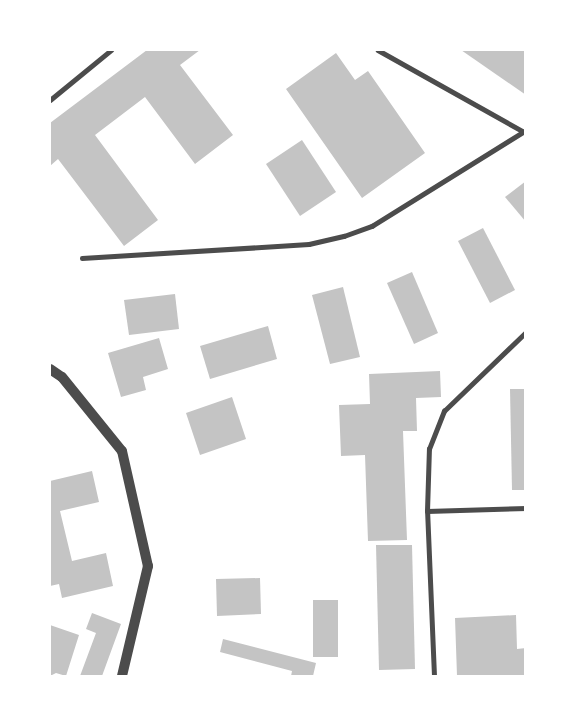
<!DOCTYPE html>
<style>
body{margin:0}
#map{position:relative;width:575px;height:726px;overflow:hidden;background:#fff;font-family:Overpass,sans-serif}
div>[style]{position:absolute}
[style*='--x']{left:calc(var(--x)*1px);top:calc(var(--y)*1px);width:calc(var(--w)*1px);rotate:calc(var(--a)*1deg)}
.building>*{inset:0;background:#c4c4c4}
.service>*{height:4.5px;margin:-2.25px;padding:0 2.25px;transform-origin:2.25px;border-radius:2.25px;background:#4c4c4c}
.tertiary>*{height:10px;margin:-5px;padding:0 5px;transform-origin:5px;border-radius:5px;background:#4c4c4c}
span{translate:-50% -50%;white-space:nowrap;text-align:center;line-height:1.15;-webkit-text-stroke:4.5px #fff;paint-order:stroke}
.frame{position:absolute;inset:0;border:51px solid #fff;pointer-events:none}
</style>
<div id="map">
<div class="building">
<div style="clip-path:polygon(147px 50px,200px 50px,180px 65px,233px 135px,195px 164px,145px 97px,95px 135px,158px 220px,124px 246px,58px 159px,50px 166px,50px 123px)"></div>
<div style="clip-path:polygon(461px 50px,526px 50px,526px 95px)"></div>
<div style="clip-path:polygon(336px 53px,355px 80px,368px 71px,425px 153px,362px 198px,286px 89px)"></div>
<div style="clip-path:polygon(302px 140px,336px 192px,300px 216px,266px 164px)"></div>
<div style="clip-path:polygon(526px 181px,526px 222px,505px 197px)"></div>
<div style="clip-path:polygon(483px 228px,515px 290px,490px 303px,458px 241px)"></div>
<div style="clip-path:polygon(412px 272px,438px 333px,414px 344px,387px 283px)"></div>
<div style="clip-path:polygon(343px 287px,360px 357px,330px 364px,312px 295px)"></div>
<div style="clip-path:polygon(175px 294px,179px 329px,129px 335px,124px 300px)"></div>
<div style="clip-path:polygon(268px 326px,277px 359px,210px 379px,200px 346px)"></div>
<div style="clip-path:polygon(159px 338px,168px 369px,143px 377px,146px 390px,121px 397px,108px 353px)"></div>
<div style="clip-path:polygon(440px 371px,441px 397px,416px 398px,417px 431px,403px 431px,407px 540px,368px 541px,365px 455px,341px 456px,339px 405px,370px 404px,369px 374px)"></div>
<div style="clip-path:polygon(510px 389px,526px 389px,526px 490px,512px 490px)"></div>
<div style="clip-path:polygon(232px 397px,246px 439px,200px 455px,186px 413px)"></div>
<div style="clip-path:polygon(92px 471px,99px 502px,60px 511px,72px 561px,106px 553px,113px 586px,62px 598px,59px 584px,50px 586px,50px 481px)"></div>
<div style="clip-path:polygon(376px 545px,412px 545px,415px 669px,379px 670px)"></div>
<div style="clip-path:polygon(260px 578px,261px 614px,217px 616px,216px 579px)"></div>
<div style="clip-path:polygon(313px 600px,338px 600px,338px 657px,313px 657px)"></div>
<div style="clip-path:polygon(92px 613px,121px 624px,102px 676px,80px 676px,96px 633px,86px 629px)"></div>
<div style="clip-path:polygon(516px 615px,517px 649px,526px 648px,526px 676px,457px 676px,455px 618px)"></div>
<div style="clip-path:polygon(50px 625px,79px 635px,66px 676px,56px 673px,50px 676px)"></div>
<div style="clip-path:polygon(223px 639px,316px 663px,313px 676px,291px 676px,292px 671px,220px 652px)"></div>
</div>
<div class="service">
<div style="--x:378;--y:50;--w:167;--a:29.3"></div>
<div style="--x:50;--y:100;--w:79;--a:-39.3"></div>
<div style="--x:82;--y:258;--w:227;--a:-3.5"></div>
<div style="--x:309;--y:244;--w:36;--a:-13"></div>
<div style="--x:344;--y:236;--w:30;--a:-20"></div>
<div style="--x:372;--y:226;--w:178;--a:-31.9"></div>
<div style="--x:427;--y:511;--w:99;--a:-1.7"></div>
<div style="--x:434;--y:676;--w:165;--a:-92.4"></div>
<div style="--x:427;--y:511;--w:62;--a:-88.2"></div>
<div style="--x:429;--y:449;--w:41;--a:-68.5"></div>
<div style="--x:444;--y:411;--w:114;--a:-43.9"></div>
</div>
<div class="tertiary">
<div style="--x:50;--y:369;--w:14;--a:34"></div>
<div style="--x:62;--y:377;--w:95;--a:51"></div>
<div style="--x:122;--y:451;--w:118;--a:77.3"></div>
<div style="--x:148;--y:566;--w:113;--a:103.3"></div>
</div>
<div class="frame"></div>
</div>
